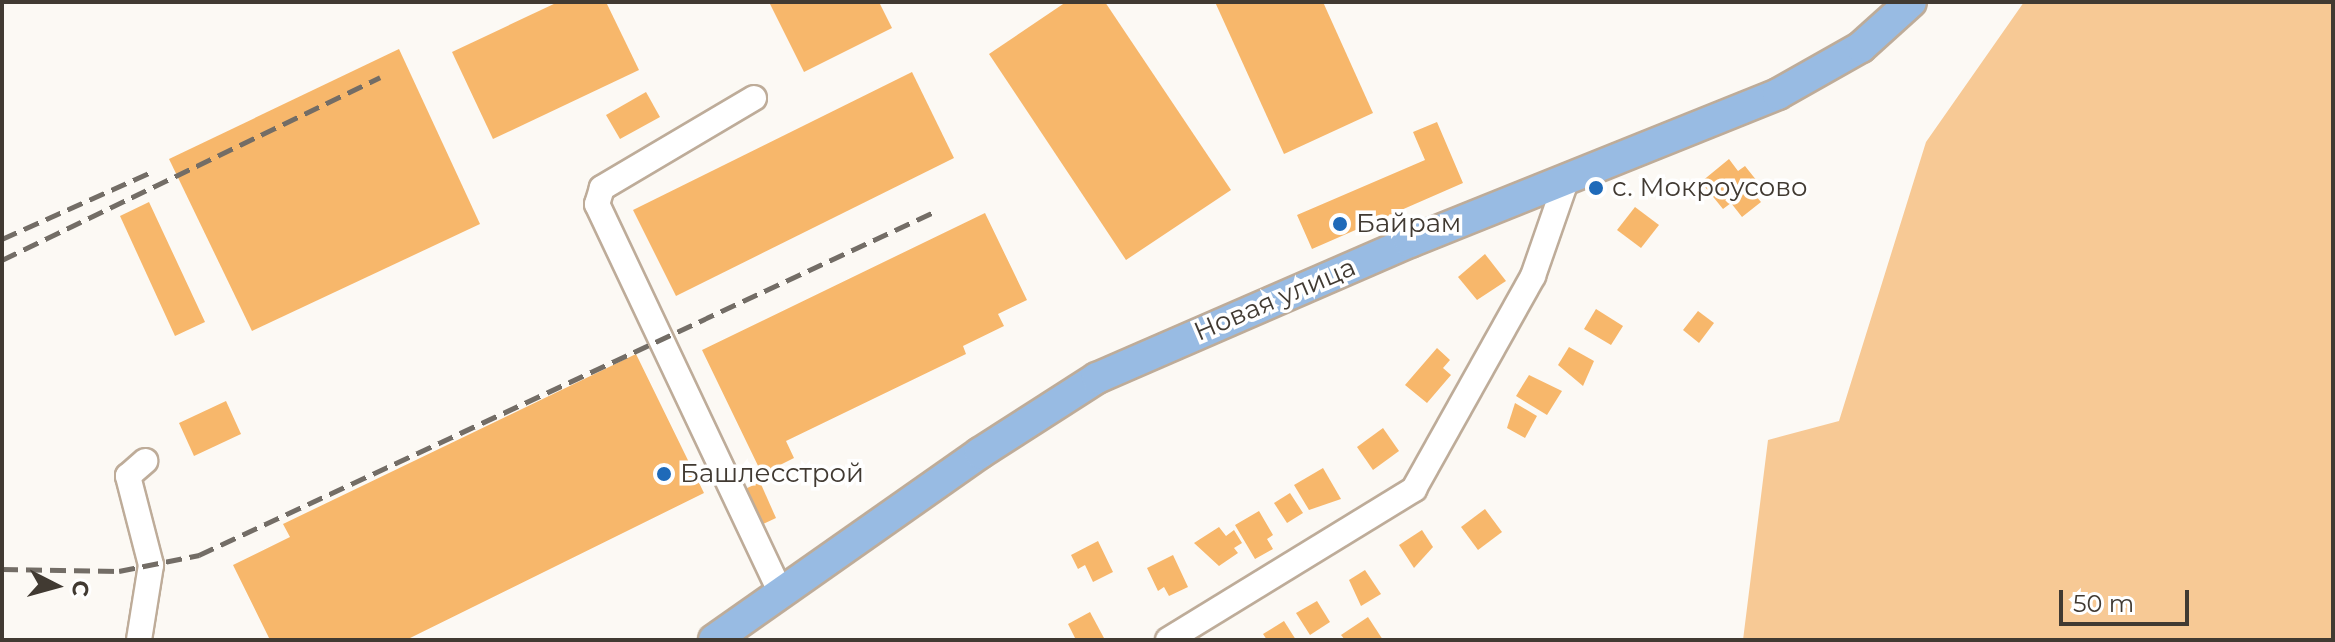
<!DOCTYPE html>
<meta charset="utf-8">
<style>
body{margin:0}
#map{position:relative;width:2335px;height:642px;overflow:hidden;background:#fcf9f4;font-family:Montserrat,sans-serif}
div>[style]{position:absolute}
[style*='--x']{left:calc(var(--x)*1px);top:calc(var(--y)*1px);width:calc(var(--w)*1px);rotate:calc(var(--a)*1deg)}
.green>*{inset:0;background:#f7c995}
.building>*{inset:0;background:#f7b76b}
.roads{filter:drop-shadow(2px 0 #beac99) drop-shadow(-2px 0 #beac99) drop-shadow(0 2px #beac99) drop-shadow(0 -2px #beac99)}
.minor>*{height:24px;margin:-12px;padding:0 12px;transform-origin:12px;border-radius:12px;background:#fff}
.major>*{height:30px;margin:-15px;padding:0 15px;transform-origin:15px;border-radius:15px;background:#98bbe3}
.rail>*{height:5px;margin-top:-2.5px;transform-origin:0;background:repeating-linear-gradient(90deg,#736d66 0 16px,transparent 0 24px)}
.dots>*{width:22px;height:22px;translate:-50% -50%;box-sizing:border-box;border:4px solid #fff;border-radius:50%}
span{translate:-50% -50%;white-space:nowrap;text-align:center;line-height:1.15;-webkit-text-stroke:7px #fff;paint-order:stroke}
.poi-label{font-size:26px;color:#413a32}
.left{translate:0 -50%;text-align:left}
.street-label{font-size:26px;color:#413a32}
.frame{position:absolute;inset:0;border:4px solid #413a32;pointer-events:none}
.north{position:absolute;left:16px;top:546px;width:80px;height:80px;-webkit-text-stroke:6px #fff;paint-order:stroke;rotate:96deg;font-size:22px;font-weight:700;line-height:32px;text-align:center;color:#413a32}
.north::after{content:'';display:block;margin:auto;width:28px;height:36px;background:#413a32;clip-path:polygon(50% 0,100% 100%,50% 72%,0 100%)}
.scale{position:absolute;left:2059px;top:590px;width:130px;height:36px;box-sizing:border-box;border:4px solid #413a32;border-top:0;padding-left:10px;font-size:24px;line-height:28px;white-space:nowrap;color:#413a32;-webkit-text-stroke:6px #fff;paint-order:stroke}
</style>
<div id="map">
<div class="green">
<div style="clip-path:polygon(2024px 2px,2333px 2px,2333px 640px,1743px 640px,1768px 440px,1839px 421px,1926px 142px)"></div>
</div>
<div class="building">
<div style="clip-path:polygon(558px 2px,606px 2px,639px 70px,493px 139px,452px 52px)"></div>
<div style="clip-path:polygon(769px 2px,879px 2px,892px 28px,804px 72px)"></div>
<div style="clip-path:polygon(1066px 2px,1105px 2px,1231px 190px,1126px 260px,989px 54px)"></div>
<div style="clip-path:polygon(1215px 2px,1323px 2px,1373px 113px,1284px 154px)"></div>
<div style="clip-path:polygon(399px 49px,480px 224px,252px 331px,169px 159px)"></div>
<div style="clip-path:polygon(912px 72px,954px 158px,676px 296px,633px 210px)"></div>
<div style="clip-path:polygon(646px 92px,660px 117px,620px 139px,606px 115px)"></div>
<div style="clip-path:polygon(1437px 122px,1463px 183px,1312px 249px,1297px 215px,1425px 160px,1413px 132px)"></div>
<div style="clip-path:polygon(1729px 159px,1738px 171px,1745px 166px,1757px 181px,1749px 188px,1761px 202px,1742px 217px,1731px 203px,1723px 209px,1701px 182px)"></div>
<div style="clip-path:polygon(149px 202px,205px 322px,175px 336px,120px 216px)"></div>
<div style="clip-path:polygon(1635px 207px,1659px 225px,1641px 248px,1617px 230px)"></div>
<div style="clip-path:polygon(985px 213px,1027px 300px,998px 314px,1004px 326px,963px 346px,966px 354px,786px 441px,794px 458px,762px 474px,702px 350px)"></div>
<div style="clip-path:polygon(1485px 254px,1506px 281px,1477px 300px,1458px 277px)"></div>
<div style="clip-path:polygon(1596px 309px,1623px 326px,1611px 345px,1584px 329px)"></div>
<div style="clip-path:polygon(1698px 311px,1714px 323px,1699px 343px,1683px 330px)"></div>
<div style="clip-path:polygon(1569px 347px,1594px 361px,1583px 386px,1558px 365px)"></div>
<div style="clip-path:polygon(1437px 348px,1450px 360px,1443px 368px,1451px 375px,1427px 403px,1405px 385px)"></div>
<div style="clip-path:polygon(636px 354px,704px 493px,406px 640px,270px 640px,233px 565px,290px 537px,283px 524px)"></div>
<div style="clip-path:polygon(1529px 375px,1562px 391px,1547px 415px,1516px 396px)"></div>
<div style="clip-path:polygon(226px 401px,241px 434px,194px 456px,179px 423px)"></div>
<div style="clip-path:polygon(1515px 403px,1537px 416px,1525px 438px,1507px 428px)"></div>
<div style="clip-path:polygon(1383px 428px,1399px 451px,1373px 470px,1357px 447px)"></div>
<div style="clip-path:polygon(1323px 468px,1341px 499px,1309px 510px,1294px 485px)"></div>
<div style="clip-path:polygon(760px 482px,776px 518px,759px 526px,743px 490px)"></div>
<div style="clip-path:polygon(1290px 493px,1303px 513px,1287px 523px,1274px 503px)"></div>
<div style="clip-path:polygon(1485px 509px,1502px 532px,1478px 550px,1461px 527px)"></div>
<div style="clip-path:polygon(1259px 511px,1273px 535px,1267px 539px,1273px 549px,1255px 559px,1235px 525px)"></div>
<div style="clip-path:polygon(1219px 527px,1226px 536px,1234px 530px,1242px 543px,1234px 548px,1238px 553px,1219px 566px,1194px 543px)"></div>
<div style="clip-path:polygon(1422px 530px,1433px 547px,1414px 568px,1399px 545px)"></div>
<div style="clip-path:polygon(1098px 541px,1113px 572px,1093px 582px,1085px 565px,1078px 569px,1071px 555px)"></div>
<div style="clip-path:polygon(1173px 555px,1188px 587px,1169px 596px,1164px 587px,1158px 591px,1147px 568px)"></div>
<div style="clip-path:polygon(1365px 570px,1381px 594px,1361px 606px,1349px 580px)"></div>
<div style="clip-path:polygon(1317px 601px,1330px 622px,1310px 635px,1296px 613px)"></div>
<div style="clip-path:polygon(1090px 612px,1104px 638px,1076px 640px,1068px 624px)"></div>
<div style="clip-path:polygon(1368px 617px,1383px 640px,1345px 640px,1341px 635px)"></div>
<div style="clip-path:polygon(1284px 621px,1296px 640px,1267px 640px,1263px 634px)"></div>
</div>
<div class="roads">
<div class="minor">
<div style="--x:754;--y:98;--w:177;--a:149.4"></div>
<div style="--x:602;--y:188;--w:17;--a:107"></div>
<div style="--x:597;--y:204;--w:430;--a:64.7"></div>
<div style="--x:139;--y:640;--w:76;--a:-80.9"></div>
<div style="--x:151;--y:565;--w:92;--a:-104.5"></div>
<div style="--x:128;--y:476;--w:23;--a:-41"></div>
<div style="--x:1168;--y:640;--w:289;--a:-31.5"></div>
<div style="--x:1414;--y:489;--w:244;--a:-60.8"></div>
<div style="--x:1533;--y:276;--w:97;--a:-70.8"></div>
</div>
<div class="major">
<div style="--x:714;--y:640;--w:325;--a:-35.1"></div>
<div style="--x:980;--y:453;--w:139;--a:-32.7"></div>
<div style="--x:1097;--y:378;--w:341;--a:-23.5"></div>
<div style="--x:1410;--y:242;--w:397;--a:-21.9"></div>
<div style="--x:1778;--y:94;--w:95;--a:-29.5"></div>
<div style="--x:1861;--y:47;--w:67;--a:-42"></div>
</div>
</div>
<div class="rail">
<div style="--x:2;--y:239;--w:163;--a:-24.2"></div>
<div style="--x:2;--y:260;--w:420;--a:-25.8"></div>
<div style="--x:2;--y:569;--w:117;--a:1"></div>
<div style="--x:119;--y:571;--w:82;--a:-11.3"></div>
<div style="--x:199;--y:555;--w:811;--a:-25.02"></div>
</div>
<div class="dots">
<div style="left:1596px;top:188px;background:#1f6ab9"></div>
<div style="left:1340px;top:224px;background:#1f6ab9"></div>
<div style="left:664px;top:474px;background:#1f6ab9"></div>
</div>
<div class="poi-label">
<span class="left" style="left:1612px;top:188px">с. Мокроусово</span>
<span class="left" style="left:1356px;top:224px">Байрам</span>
<span class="left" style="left:680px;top:474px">Башлесстрой</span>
</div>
<div class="street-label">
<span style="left:1275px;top:300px;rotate:-23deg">Новая улица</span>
</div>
<div class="frame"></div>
<div class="north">С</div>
<div class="scale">50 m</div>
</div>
